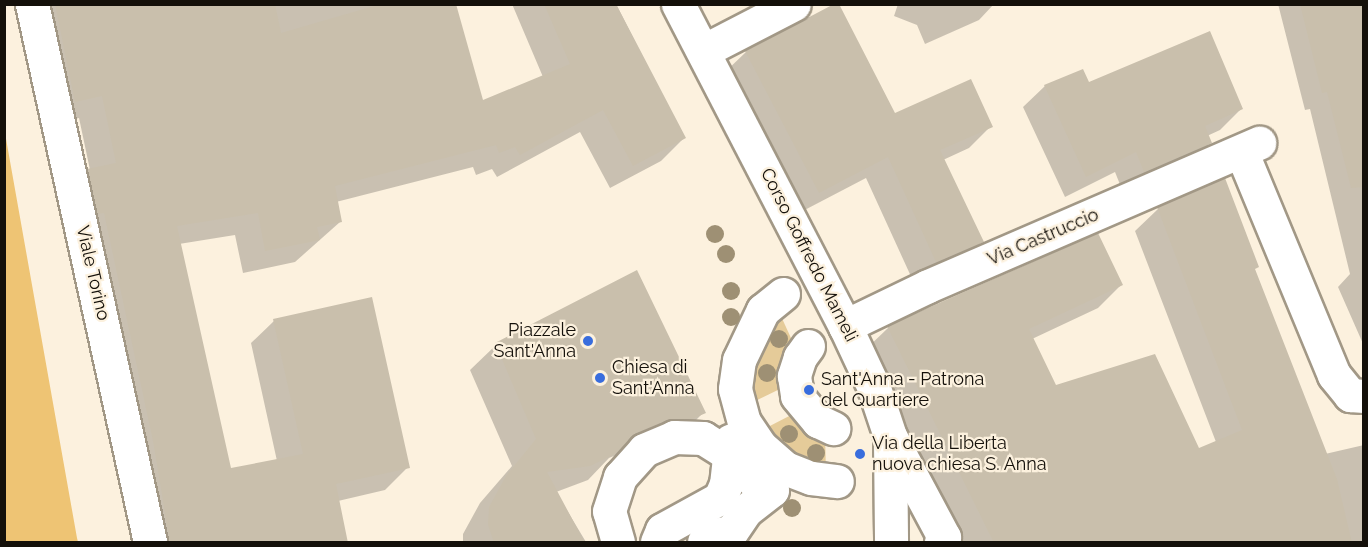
<!DOCTYPE html>
<style>
body{margin:0}
#map{position:relative;width:1368px;height:547px;overflow:hidden;background:#fcf1de;font-family:Raleway,sans-serif}
div>[style]{position:absolute}
[style*='--x']{left:calc(var(--x)*1px);top:calc(var(--y)*1px);width:calc(var(--w)*1px);rotate:calc(var(--a)*1deg)}
.green>*{inset:0;background:#e5cb99}
.water>*{inset:0;background:#eec474}
.shadow>*{inset:0;background:#0003}
.building>*{inset:0;background:#c9bfac}
.roads{filter:drop-shadow(2px 0 #a29886) drop-shadow(-2px 0 #a29886) drop-shadow(0 2px #a29886) drop-shadow(0 -2px #a29886)}
.minor>*{height:33px;margin:-16.5px;padding:0 16.5px;transform-origin:16.5px;border-radius:16.5px;background:#fff}
.major>*{height:33px;margin:-16.5px;padding:0 16.5px;transform-origin:16.5px;border-radius:16.5px;background:#fff}
.trees>*{width:18px;height:18px;margin:-9px;border-radius:50%;background:#9e9074}
.dots>*{width:16px;height:16px;translate:-50% -50%;box-sizing:border-box;border:3px solid #fcf1de;border-radius:50%}
span{translate:-50% -50%;white-space:nowrap;text-align:center;line-height:1.15;-webkit-text-stroke:4.5px #fcf1de;paint-order:stroke}
.street-label{font-size:18px;color:#14100a}
.poi-label{font-size:18px;color:#14100a}
.right{translate:-100% -50%;text-align:right}
.left{translate:0 -50%;text-align:left}
.frame{position:absolute;inset:0;border:6px solid #14100a;pointer-events:none}
</style>
<div id="map">
<div class="green">
<div style="clip-path:polygon(780px 314px,796px 349px,788px 385px,751px 403px,749px 376px,755px 352px)"></div>
<div style="clip-path:polygon(797px 412px,825px 432px,826px 474px,808px 469px,762px 430px)"></div>
</div>
<div class="water">
<div style="clip-path:polygon(5px 133px,77px 538px,78px 542px,5px 542px)"></div>
</div>
<div class="shadow">
<div style="clip-path:polygon(28px 4px,454px 4px,482px 102px,543px 77px,512px 4px,616px 4px,684px 138px,661px 161px,610px 188px,580px 132px,497px 177px,492px 169px,476px 175px,473px 167px,336px 202px,340px 222px,295px 262px,243px 273px,235px 235px,179px 244px,230px 470px,277px 461px,251px 343px,274px 321px,408px 467px,385px 490px,338px 501px,347px 542px,144px 542px,65px 193px,90px 170px,79px 118px,53px 124px)"></div>
<div style="clip-path:polygon(898px 4px,994px 4px,979px 20px,925px 44px,917px 25px,894px 16px)"></div>
<div style="clip-path:polygon(1278px 4px,1364px 4px,1364px 346px,1338px 287px,1350px 274px,1310px 109px,1305px 110px)"></div>
<div style="clip-path:polygon(746px 52px,894px 115px,991px 126px,969px 148px,943px 160px,982px 241px,960px 263px,914px 283px,866px 178px,797px 214px,724px 73px)"></div>
<div style="clip-path:polygon(1088px 84px,1241px 109px,1220px 130px,1207px 136px,1210px 143px,1189px 164px,1123px 192px,1115px 172px,1065px 197px,1023px 107px,1045px 86px)"></div>
<div style="clip-path:polygon(1158px 209px,1254px 270px,1325px 454px,1364px 445px,1364px 542px,961px 542px,865px 350px,888px 328px,1121px 285px,1098px 308px,1032px 339px,1055px 387px,1198px 450px,1216px 442px,1135px 231px)"></div>
<div style="clip-path:polygon(496px 345px,704px 412px,678px 438px,640px 445px,609px 458px,588px 480px,556px 492px,586px 542px,463px 542px,463px 534px,480px 503px,512px 466px,470px 370px)"></div>
</div>
<div class="building">
<div style="clip-path:polygon(55px 4px,275px 4px,281px 33px,381px 4px,456px 4px,483px 100px,570px 64px,544px 4px,616px 4px,686px 138px,633px 166px,603px 110px,520px 155px,515px 147px,499px 153px,496px 145px,335px 186px,342px 222px,317px 227px,320px 240px,265px 251px,258px 213px,177px 226px,231px 468px,303px 454px,273px 319px,372px 297px,410px 468px,336px 484px,348px 543px,170px 543px,153px 441px,104px 213px,97px 214px,87px 169px,116px 163px,102px 96px,75px 102px)"></div>
<div style="clip-path:polygon(834px 4px,839px 4px,895px 113px,971px 79px,993px 127px,940px 150px,984px 242px,936px 262px,888px 157px,819px 193px,745px 51px)"></div>
<div style="clip-path:polygon(1300px 4px,1364px 4px,1364px 187px,1351px 188px,1327px 92px,1322px 93px)"></div>
<div style="clip-path:polygon(1210px 31px,1243px 109px,1205px 126px,1212px 143px,1144px 172px,1136px 152px,1086px 177px,1044px 85px,1083px 69px,1089px 82px)"></div>
<div style="clip-path:polygon(1225px 178px,1259px 267px,1255px 269px,1337px 479px,1352px 543px,994px 543px,887px 326px,1098px 233px,1123px 285px,1029px 329px,1056px 385px,1155px 354px,1199px 448px,1242px 430px,1157px 207px)"></div>
<div style="clip-path:polygon(637px 270px,706px 413px,692px 419px,667px 420px,637px 433px,615px 454px,590px 466px,547px 472px,585px 543px,494px 543px,488px 525px,489px 507px,506px 476px,536px 439px,495px 343px)"></div>
</div>
<div class="roads">
<div class="minor">
<div style="--x:32;--y:4;--w:551;--a:77.63"></div>
<div style="--x:703;--y:51;--w:102;--a:-27.3"></div>
<div style="--x:1242;--y:153;--w:240;--a:67.5"></div>
<div style="--x:1334;--y:375;--w:26;--a:51"></div>
<div style="--x:1350;--y:395;--w:14;--a:4"></div>
<div style="--x:783;--y:294;--w:26;--a:141"></div>
<div style="--x:763;--y:310;--w:55;--a:115.6"></div>
<div style="--x:739;--y:360;--w:29;--a:98"></div>
<div style="--x:735;--y:389;--w:34;--a:75"></div>
<div style="--x:744;--y:422;--w:29;--a:56"></div>
<div style="--x:760;--y:446;--w:33;--a:41"></div>
<div style="--x:785;--y:468;--w:28;--a:21"></div>
<div style="--x:811;--y:478;--w:26;--a:7"></div>
<div style="--x:845;--y:326;--w:92;--a:-25.7"></div>
<div style="--x:928;--y:286;--w:361;--a:-23.4"></div>
<div style="--x:808;--y:346;--w:14;--a:126"></div>
<div style="--x:800;--y:357;--w:20;--a:108"></div>
<div style="--x:794;--y:376;--w:20;--a:81"></div>
<div style="--x:797;--y:396;--w:33;--a:50"></div>
<div style="--x:818;--y:421;--w:17;--a:25"></div>
<div style="--x:618;--y:542;--w:32;--a:-106"></div>
<div style="--x:609;--y:511;--w:36;--a:-72"></div>
<div style="--x:620;--y:477;--w:36;--a:-48"></div>
<div style="--x:644;--y:450;--w:33;--a:-23"></div>
<div style="--x:674;--y:437;--w:29;--a:2"></div>
<div style="--x:703;--y:438;--w:31;--a:32"></div>
<div style="--x:729;--y:454;--w:37;--a:47"></div>
<div style="--x:754;--y:481;--w:20;--a:27"></div>
<div style="--x:772;--y:490;--w:33;--a:142"></div>
<div style="--x:746;--y:510;--w:27;--a:124"></div>
<div style="--x:731;--y:532;--w:23;--a:170"></div>
<div style="--x:708;--y:536;--w:7;--a:124"></div>
<div style="--x:657;--y:542;--w:13;--a:-67"></div>
<div style="--x:662;--y:530;--w:66;--a:-28.9"></div>
<div style="--x:720;--y:498;--w:15;--a:-67"></div>
<div style="--x:726;--y:484;--w:44;--a:-83.5"></div>
</div>
<div class="major">
<div style="--x:678;--y:4;--w:363;--a:62.6"></div>
<div style="--x:845;--y:326;--w:68;--a:64.9"></div>
<div style="--x:874;--y:388;--w:51;--a:71.6"></div>
<div style="--x:890;--y:436;--w:115;--a:61.9"></div>
<div style="--x:944;--y:537;--w:6;--a:121"></div>
<div style="--x:890;--y:441;--w:101;--a:89.4"></div>
</div>
</div>
<div class="trees">
<div style="left:715px;top:234px"></div>
<div style="left:726px;top:254px"></div>
<div style="left:731px;top:291px"></div>
<div style="left:731px;top:317px"></div>
<div style="left:779px;top:339px"></div>
<div style="left:767px;top:373px"></div>
<div style="left:789px;top:434px"></div>
<div style="left:816px;top:453px"></div>
<div style="left:792px;top:508px"></div>
</div>
<div class="dots">
<div style="left:588px;top:341px;background:#396ddd"></div>
<div style="left:600px;top:378px;background:#396ddd"></div>
<div style="left:809px;top:390px;background:#396ddd"></div>
<div style="left:860px;top:454px;background:#396ddd"></div>
</div>
<div class="street-label">
<span style="left:1043px;top:237px;rotate:-23deg">Via Castruccio</span>
<span style="left:809px;top:255px;rotate:63deg">Corso Goffredo Mameli</span>
<span style="left:93px;top:273px;rotate:77deg">Viale Torino</span>
</div>
<div class="poi-label">
<span class="right" style="left:576px;top:341px">Piazzale<br>Sant'Anna</span>
<span class="left" style="left:612px;top:378px">Chiesa di<br>Sant'Anna</span>
<span class="left" style="left:821px;top:390px">Sant'Anna - Patrona<br>del Quartiere</span>
<span class="left" style="left:872px;top:454px">Via della Liberta<br>nuova chiesa S. Anna</span>
</div>
<div class="frame"></div>
</div>
